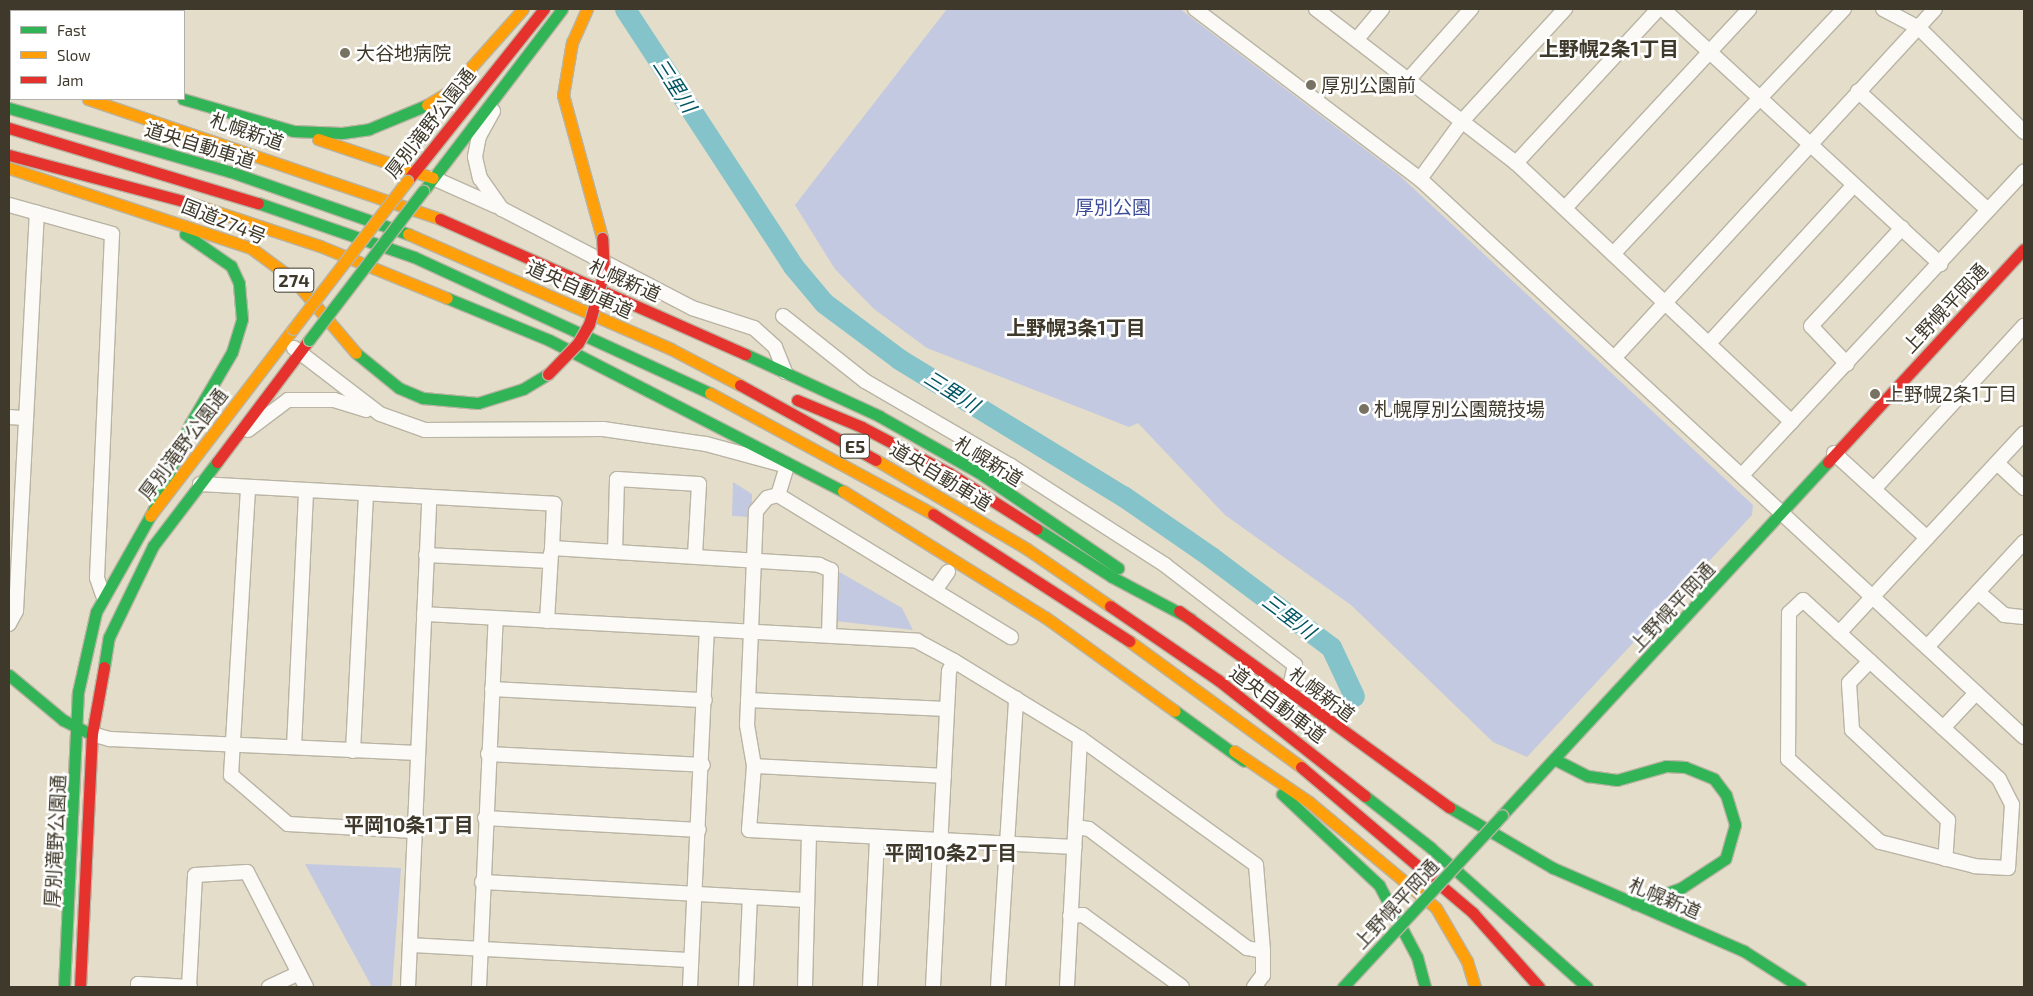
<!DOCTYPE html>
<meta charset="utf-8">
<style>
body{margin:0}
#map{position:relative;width:2033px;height:996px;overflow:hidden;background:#e4ddc9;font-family:"Exo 2","Noto Sans JP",sans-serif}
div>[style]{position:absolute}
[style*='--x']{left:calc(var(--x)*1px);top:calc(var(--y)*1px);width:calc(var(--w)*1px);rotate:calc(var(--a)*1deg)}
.green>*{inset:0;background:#c3c9e0}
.river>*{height:21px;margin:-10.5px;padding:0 10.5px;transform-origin:10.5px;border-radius:10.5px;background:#84c3ca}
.roads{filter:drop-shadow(1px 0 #b9b4a4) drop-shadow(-1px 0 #b9b4a4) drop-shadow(0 1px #b9b4a4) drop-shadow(0 -1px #b9b4a4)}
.street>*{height:14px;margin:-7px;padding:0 7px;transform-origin:7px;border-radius:7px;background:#fbfaf7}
.fast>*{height:11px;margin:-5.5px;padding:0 5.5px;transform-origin:5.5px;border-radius:5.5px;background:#30b455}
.slow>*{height:11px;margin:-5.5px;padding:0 5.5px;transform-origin:5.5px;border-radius:5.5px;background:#ff9f0a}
.jam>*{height:11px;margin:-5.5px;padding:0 5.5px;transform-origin:5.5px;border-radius:5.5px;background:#e5322d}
.bridges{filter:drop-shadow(1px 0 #b9b4a4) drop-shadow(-1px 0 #b9b4a4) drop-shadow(0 1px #b9b4a4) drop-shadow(0 -1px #b9b4a4)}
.fast-bridge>*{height:11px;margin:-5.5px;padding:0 5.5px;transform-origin:5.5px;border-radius:5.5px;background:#30b455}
.slow-bridge>*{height:11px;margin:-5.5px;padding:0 5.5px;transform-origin:5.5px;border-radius:5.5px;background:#ff9f0a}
.jam-bridge>*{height:11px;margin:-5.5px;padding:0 5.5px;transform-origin:5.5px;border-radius:5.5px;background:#e5322d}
.dots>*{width:14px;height:14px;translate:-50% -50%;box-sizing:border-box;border:2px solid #fff;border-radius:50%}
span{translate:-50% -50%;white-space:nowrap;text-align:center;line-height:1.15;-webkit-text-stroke:5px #fff;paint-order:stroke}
.shield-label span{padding:1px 4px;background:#fff;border:1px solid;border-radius:4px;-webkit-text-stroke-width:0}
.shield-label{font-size:18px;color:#3e392a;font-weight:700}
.poi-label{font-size:19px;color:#3e392a}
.left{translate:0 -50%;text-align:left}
.street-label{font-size:19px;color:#3e392a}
.park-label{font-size:19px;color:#3d4d97}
.neighbourhood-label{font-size:20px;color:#3e392a;font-weight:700}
.water-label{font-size:20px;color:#005562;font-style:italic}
.frame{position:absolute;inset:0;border:10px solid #3e392a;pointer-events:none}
.legend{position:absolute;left:10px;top:10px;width:175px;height:90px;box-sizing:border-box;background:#fff;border:1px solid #b2b0aa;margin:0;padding:6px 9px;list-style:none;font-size:15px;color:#3e392a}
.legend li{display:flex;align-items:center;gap:10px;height:25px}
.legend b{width:25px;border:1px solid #b2b0aa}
</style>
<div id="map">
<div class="green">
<div style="clip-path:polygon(947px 9px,1180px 9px,1399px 175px,1753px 505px,1752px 515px,1527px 757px,1493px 742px,1351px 605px,1225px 515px,1138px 423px,1129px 427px,927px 348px,874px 309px,835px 269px,795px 205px)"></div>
<div style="clip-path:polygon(733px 482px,752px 494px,752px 517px,732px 516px)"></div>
<div style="clip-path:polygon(836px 570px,902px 608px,913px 630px,836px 621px)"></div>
<div style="clip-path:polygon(305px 864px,401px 868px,392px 987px,372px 987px)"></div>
</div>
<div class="river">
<div style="--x:625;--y:9;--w:307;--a:56.8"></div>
<div style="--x:793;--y:266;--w:48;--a:50"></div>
<div style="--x:824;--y:303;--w:94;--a:36.7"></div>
<div style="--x:899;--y:359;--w:263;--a:31.5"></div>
<div style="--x:1123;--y:496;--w:107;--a:34.7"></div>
<div style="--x:1211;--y:557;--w:150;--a:36.9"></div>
<div style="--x:1331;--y:647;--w:54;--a:64.9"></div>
</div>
<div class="roads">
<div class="street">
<div style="--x:1195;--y:9;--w:282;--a:37.1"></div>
<div style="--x:1420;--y:179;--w:822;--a:42.73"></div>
<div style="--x:1316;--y:9;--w:252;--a:37.6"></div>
<div style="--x:1516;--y:163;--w:378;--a:43.2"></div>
<div style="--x:1663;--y:9;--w:377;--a:42.6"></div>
<div style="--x:1883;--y:9;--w:41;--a:27.8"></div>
<div style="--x:1919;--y:28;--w:148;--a:44.7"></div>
<div style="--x:36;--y:11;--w:2;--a:-63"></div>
<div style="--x:120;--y:11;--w:2;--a:-90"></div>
<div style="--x:9;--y:27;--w:2;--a:0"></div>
<div style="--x:1357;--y:39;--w:39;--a:-50"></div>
<div style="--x:1409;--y:79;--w:94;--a:-48.5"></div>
<div style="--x:1858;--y:91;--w:176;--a:42.5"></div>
<div style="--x:493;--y:111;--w:29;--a:119"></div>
<div style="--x:479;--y:136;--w:21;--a:101"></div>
<div style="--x:475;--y:157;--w:22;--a:77"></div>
<div style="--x:480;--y:178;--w:38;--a:55"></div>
<div style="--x:502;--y:209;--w:214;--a:27.5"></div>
<div style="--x:692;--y:308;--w:65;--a:17.9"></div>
<div style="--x:754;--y:328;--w:28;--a:42"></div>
<div style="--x:775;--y:347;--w:27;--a:68"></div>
<div style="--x:1516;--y:163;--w:209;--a:-47.3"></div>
<div style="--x:433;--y:178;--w:69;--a:24"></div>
<div style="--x:1420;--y:179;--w:73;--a:-53.9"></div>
<div style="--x:1463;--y:120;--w:151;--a:-47.4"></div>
<div style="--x:9;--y:205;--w:107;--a:15.7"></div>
<div style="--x:112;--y:234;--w:344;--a:92.5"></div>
<div style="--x:97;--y:578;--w:18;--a:71"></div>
<div style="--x:1565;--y:208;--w:271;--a:-47.2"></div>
<div style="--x:1613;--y:254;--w:337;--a:-46.7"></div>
<div style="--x:783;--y:316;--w:105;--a:38.4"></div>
<div style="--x:865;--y:381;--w:169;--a:30.2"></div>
<div style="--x:1710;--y:342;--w:212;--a:-47.5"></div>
<div style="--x:294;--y:348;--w:108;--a:37.5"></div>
<div style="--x:380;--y:414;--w:48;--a:19.6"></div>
<div style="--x:425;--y:430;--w:178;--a:-0.3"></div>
<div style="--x:603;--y:429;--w:104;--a:8.3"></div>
<div style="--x:706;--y:444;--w:84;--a:15.2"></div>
<div style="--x:1616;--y:356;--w:471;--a:-47.4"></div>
<div style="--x:1847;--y:364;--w:52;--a:-133.5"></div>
<div style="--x:1811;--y:326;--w:134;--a:-47.1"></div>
<div style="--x:9;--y:417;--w:16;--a:4"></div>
<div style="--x:248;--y:430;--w:50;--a:-36.9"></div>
<div style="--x:288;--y:400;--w:46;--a:0"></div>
<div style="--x:334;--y:400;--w:34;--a:17"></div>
<div style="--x:1834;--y:453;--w:126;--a:42.4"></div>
<div style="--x:1997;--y:463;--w:37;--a:43"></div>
<div style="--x:787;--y:466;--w:30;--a:107"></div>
<div style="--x:778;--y:495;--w:11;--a:165"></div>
<div style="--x:767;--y:498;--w:17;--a:130"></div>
<div style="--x:756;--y:511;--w:214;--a:92.4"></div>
<div style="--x:747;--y:725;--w:42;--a:80.3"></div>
<div style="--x:754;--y:766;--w:64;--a:94.5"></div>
<div style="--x:749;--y:830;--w:326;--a:3"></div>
<div style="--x:1743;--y:474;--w:413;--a:-47.1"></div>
<div style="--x:1001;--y:481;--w:18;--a:-56"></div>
<div style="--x:1011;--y:466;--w:183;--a:32.7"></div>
<div style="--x:1165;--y:565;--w:164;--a:37.6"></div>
<div style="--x:1295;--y:665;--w:27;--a:103"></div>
<div style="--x:200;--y:484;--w:355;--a:3.2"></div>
<div style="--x:554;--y:504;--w:44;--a:92.6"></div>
<div style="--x:552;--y:548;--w:268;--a:3.6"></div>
<div style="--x:819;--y:565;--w:13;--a:23"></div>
<div style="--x:831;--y:570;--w:65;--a:91.8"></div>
<div style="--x:248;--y:489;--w:287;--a:93.4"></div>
<div style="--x:231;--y:775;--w:75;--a:40.7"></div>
<div style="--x:288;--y:824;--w:126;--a:3.2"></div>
<div style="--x:1874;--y:489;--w:222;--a:-47.4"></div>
<div style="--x:778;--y:495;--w:273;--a:31.4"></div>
<div style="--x:615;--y:552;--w:73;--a:-88.4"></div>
<div style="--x:617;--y:479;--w:82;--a:3.5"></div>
<div style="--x:699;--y:484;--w:71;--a:93.2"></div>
<div style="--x:426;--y:555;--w:124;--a:2.8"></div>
<div style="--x:936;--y:589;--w:21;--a:-55"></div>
<div style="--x:1978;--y:592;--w:35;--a:41"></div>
<div style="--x:2004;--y:615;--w:20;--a:6"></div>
<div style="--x:1803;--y:600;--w:265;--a:42.4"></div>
<div style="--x:1999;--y:779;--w:29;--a:63"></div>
<div style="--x:2012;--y:805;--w:63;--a:93.6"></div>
<div style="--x:2008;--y:868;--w:33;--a:-177"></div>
<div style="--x:1975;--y:866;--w:98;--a:-165.8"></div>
<div style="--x:1880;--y:842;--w:124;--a:-137.9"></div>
<div style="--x:1788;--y:759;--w:146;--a:-89.6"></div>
<div style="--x:1789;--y:613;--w:19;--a:-43"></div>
<div style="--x:424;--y:614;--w:494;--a:3.1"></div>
<div style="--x:917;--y:641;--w:42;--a:28.4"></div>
<div style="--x:954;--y:661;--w:148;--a:31.4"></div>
<div style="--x:1080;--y:738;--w:249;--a:93"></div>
<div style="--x:547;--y:621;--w:68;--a:-86.6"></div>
<div style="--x:9;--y:624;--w:15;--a:-62"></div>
<div style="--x:16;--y:611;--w:399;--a:-87"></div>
<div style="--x:1839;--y:633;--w:272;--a:-47.2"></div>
<div style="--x:1927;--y:647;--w:143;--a:-47.3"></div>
<div style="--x:1870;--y:661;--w:30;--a:134"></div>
<div style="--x:1849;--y:683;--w:47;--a:86.3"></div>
<div style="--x:1852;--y:730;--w:132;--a:43.2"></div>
<div style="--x:1948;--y:820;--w:39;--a:94"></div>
<div style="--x:492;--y:689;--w:213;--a:3"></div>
<div style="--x:748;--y:700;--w:199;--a:2.6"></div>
<div style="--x:1943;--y:728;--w:48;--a:-46.7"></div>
<div style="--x:92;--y:734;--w:19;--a:16"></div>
<div style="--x:110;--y:739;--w:308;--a:2.6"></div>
<div style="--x:1080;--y:738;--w:217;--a:35.8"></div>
<div style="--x:1256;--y:865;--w:86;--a:85.3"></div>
<div style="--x:1263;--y:951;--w:24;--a:90"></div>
<div style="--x:1263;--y:975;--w:15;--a:127"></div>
<div style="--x:294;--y:747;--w:255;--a:-87.3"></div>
<div style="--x:353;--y:751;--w:255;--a:-87.1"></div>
<div style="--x:488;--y:754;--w:215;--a:2.9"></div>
<div style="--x:754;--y:766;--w:190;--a:3"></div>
<div style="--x:485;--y:818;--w:214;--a:3.2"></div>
<div style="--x:1076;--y:827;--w:13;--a:9"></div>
<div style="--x:1089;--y:829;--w:198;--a:37"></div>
<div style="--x:1247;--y:948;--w:16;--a:11"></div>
<div style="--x:482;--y:882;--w:325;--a:3.2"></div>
<div style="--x:1070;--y:916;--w:13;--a:-4"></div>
<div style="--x:1083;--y:915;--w:122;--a:36"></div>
<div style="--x:410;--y:945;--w:281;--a:3.1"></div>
<div style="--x:138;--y:987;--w:3;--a:-90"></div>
<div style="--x:138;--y:984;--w:52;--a:3.3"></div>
<div style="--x:189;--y:987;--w:112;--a:-86.9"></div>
<div style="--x:195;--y:875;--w:52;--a:-3.3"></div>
<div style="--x:247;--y:872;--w:129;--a:62.8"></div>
<div style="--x:269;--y:987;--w:33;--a:-25"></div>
<div style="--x:408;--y:987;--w:489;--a:-87.5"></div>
<div style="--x:479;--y:987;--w:369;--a:-87.4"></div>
<div style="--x:690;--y:987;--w:358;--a:-87.3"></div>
<div style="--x:746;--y:987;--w:90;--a:-87.5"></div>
<div style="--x:805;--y:987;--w:153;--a:-88.5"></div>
<div style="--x:870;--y:987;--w:150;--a:-87.3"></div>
<div style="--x:933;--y:987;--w:316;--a:-87.1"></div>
<div style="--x:949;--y:671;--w:11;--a:-63"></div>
<div style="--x:998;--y:987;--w:289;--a:-86.4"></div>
</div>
<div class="fast">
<div style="--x:183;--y:99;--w:115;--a:16.2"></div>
<div style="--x:293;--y:131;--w:49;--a:2.3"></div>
<div style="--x:342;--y:133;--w:27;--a:-8"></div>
<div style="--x:369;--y:129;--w:63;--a:-22.5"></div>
<div style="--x:9;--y:108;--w:231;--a:16.1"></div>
<div style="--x:231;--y:172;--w:188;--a:19.3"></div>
<div style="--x:425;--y:189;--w:226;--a:-52.7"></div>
<div style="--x:258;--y:203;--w:165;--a:19.1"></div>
<div style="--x:414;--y:257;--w:326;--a:24.7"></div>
<div style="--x:447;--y:298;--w:110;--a:22.4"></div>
<div style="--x:549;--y:340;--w:331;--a:27.2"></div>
<div style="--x:356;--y:353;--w:55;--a:39.1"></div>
<div style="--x:399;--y:388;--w:26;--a:23"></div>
<div style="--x:423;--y:398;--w:55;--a:5.2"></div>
<div style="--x:478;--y:403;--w:47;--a:-17.3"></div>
<div style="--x:523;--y:389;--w:29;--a:-31"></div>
<div style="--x:745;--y:354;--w:148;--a:24.8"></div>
<div style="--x:879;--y:416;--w:114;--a:29.5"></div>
<div style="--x:978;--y:472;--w:170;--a:34.4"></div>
<div style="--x:152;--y:513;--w:97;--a:-66.9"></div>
<div style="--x:190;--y:424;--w:83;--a:-59.7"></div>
<div style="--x:232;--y:352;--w:34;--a:-73"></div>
<div style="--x:242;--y:319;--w:36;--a:-95"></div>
<div style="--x:239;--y:283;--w:19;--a:-115"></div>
<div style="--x:231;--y:266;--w:56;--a:-145.2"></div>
<div style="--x:1037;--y:529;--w:89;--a:32.6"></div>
<div style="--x:1112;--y:577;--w:89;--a:28"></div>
<div style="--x:104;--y:667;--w:30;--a:-81"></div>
<div style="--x:109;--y:637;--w:101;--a:-64.2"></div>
<div style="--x:153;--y:546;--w:106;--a:-52.7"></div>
<div style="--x:9;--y:675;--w:70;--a:39.8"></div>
<div style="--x:63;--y:720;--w:28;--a:27"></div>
<div style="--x:1175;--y:711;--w:85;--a:35.9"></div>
<div style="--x:1554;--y:759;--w:38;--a:27"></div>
<div style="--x:1588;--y:776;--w:29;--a:8"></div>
<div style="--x:1617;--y:780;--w:51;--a:-15.9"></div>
<div style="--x:1666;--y:766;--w:19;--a:3"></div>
<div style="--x:1685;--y:767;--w:31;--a:22"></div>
<div style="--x:1714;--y:779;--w:20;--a:53"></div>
<div style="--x:1726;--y:795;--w:31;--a:73"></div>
<div style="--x:1735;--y:825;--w:35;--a:106"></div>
<div style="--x:1725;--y:859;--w:53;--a:146.6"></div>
<div style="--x:1681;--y:888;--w:49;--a:160.8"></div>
<div style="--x:1282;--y:794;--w:133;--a:43.2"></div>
<div style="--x:1379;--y:885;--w:81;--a:62.2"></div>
<div style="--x:1417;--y:957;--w:31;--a:75"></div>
<div style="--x:1365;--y:796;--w:84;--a:38.2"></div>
<div style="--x:1431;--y:848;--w:209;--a:41.7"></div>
<div style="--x:1449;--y:807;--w:121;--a:30.4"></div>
<div style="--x:1553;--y:868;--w:208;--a:23.5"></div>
<div style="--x:1744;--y:951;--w:67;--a:32.7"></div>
<div style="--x:1502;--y:815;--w:481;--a:-47.3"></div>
<div style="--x:64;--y:987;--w:295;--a:-87.3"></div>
<div style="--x:78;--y:692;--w:82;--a:-77.3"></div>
<div style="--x:96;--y:612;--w:110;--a:-60.6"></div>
</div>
<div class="slow">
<div style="--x:587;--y:9;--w:36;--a:114"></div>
<div style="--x:572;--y:42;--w:54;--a:99.6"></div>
<div style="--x:563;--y:95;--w:148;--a:74.7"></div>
<div style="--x:9;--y:76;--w:2;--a:0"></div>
<div style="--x:88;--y:99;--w:372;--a:18.8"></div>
<div style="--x:427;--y:105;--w:26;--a:-31"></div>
<div style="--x:449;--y:92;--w:111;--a:-48.3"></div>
<div style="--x:318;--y:139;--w:121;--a:18.7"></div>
<div style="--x:9;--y:168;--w:255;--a:18.3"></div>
<div style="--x:251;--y:248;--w:52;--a:36.4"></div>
<div style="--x:293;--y:279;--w:97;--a:49.6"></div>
<div style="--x:187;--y:202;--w:140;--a:18.3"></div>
<div style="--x:320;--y:246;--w:137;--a:22.3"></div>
<div style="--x:408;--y:234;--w:287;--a:23.6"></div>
<div style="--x:671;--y:349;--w:78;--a:27.6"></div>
<div style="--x:710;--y:393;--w:254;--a:28.5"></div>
<div style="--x:876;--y:460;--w:175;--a:30.5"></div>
<div style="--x:1027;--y:549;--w:101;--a:34.5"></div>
<div style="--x:843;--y:491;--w:238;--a:32"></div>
<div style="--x:1045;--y:617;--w:160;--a:35.9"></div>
<div style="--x:150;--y:516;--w:235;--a:-52.6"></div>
<div style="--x:1129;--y:641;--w:213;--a:36.2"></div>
<div style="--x:1234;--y:751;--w:91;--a:34.2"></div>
<div style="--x:1309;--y:802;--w:165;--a:39.8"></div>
<div style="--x:1436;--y:908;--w:61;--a:59.7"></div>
<div style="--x:1467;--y:961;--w:27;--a:73"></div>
</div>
<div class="jam">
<div style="--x:9;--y:56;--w:2;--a:0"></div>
<div style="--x:9;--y:128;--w:260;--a:16.8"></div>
<div style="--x:9;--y:155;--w:184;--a:14.8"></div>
<div style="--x:407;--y:181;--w:220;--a:-51.5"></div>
<div style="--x:440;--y:219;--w:334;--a:23.9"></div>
<div style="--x:740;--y:385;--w:155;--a:28.9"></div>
<div style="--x:797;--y:400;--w:70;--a:22.6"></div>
<div style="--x:862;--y:427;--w:98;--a:27.9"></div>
<div style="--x:949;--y:473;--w:104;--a:32.5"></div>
<div style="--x:217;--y:462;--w:153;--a:-53"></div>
<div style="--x:1828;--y:462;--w:289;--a:-47.4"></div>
<div style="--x:933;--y:514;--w:234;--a:32.9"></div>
<div style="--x:1110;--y:606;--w:131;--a:34.4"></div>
<div style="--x:1218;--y:680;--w:187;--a:38.3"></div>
<div style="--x:1179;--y:611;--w:334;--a:36"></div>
<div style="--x:1301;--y:767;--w:226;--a:40.3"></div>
<div style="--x:1473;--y:913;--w:99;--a:48.3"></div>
<div style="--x:80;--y:987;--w:253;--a:-87.3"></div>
<div style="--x:92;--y:734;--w:68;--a:-79.8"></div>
</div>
</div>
<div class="bridges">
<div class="fast-bridge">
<div style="--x:309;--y:340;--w:188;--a:-52.6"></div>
<div style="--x:1343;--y:987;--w:234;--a:-47.2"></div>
</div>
<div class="slow-bridge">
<div style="--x:293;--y:329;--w:187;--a:-52.4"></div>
</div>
<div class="jam-bridge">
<div style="--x:548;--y:374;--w:43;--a:-45.9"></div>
<div style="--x:578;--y:343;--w:22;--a:-60"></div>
<div style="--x:589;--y:324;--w:54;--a:-73.9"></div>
<div style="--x:604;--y:272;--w:34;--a:-93"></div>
</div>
</div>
<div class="dots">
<div style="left:345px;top:53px;background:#787262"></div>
<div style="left:1311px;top:85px;background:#787262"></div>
<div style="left:1875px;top:394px;background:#787262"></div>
<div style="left:1364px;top:409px;background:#787262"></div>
</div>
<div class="shield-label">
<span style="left:294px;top:280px">274</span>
<span style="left:855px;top:446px">E5</span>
</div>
<div class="poi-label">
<span class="left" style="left:356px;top:53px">大谷地病院</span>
<span class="left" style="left:1321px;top:85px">厚別公園前</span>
<span class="left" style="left:1885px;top:394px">上野幌2条1丁目</span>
<span class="left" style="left:1374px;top:409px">札幌厚別公園競技場</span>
</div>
<div class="street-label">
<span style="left:430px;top:123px;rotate:-52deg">厚別滝野公園通</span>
<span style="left:247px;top:131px;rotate:19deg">札幌新道</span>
<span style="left:200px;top:145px;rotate:17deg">道央自動車道</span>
<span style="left:224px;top:221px;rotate:22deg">国道274号</span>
<span style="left:625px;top:280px;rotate:24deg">札幌新道</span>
<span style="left:580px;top:289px;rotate:24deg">道央自動車道</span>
<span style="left:1945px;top:308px;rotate:-47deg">上野幌平岡通</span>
<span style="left:183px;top:444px;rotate:-53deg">厚別滝野公園通</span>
<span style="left:989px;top:461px;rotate:32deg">札幌新道</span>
<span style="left:941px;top:476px;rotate:31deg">道央自動車道</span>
<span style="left:1672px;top:607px;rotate:-47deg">上野幌平岡通</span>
<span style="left:1322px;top:694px;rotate:37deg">札幌新道</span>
<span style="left:1278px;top:704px;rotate:37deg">道央自動車道</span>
<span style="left:55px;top:841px;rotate:-87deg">厚別滝野公園通</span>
<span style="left:1665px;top:898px;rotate:23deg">札幌新道</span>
<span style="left:1396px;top:904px;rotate:-47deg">上野幌平岡通</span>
</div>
<div class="park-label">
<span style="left:1113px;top:207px">厚別公園</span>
</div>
<div class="neighbourhood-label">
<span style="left:1609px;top:48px">上野幌2条1丁目</span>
<span style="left:1076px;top:327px">上野幌3条1丁目</span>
<span style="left:409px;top:824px">平岡10条1丁目</span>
<span style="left:951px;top:852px">平岡10条2丁目</span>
</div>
<div class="water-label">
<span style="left:675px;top:85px;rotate:57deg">三里川</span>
<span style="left:952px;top:391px;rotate:32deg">三里川</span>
<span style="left:1289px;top:616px;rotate:37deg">三里川</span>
</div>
<div class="frame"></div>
<ul class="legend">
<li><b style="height:6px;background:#30b455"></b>Fast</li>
<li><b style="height:6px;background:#ff9f0a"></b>Slow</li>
<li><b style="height:6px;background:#e5322d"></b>Jam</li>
</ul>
</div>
